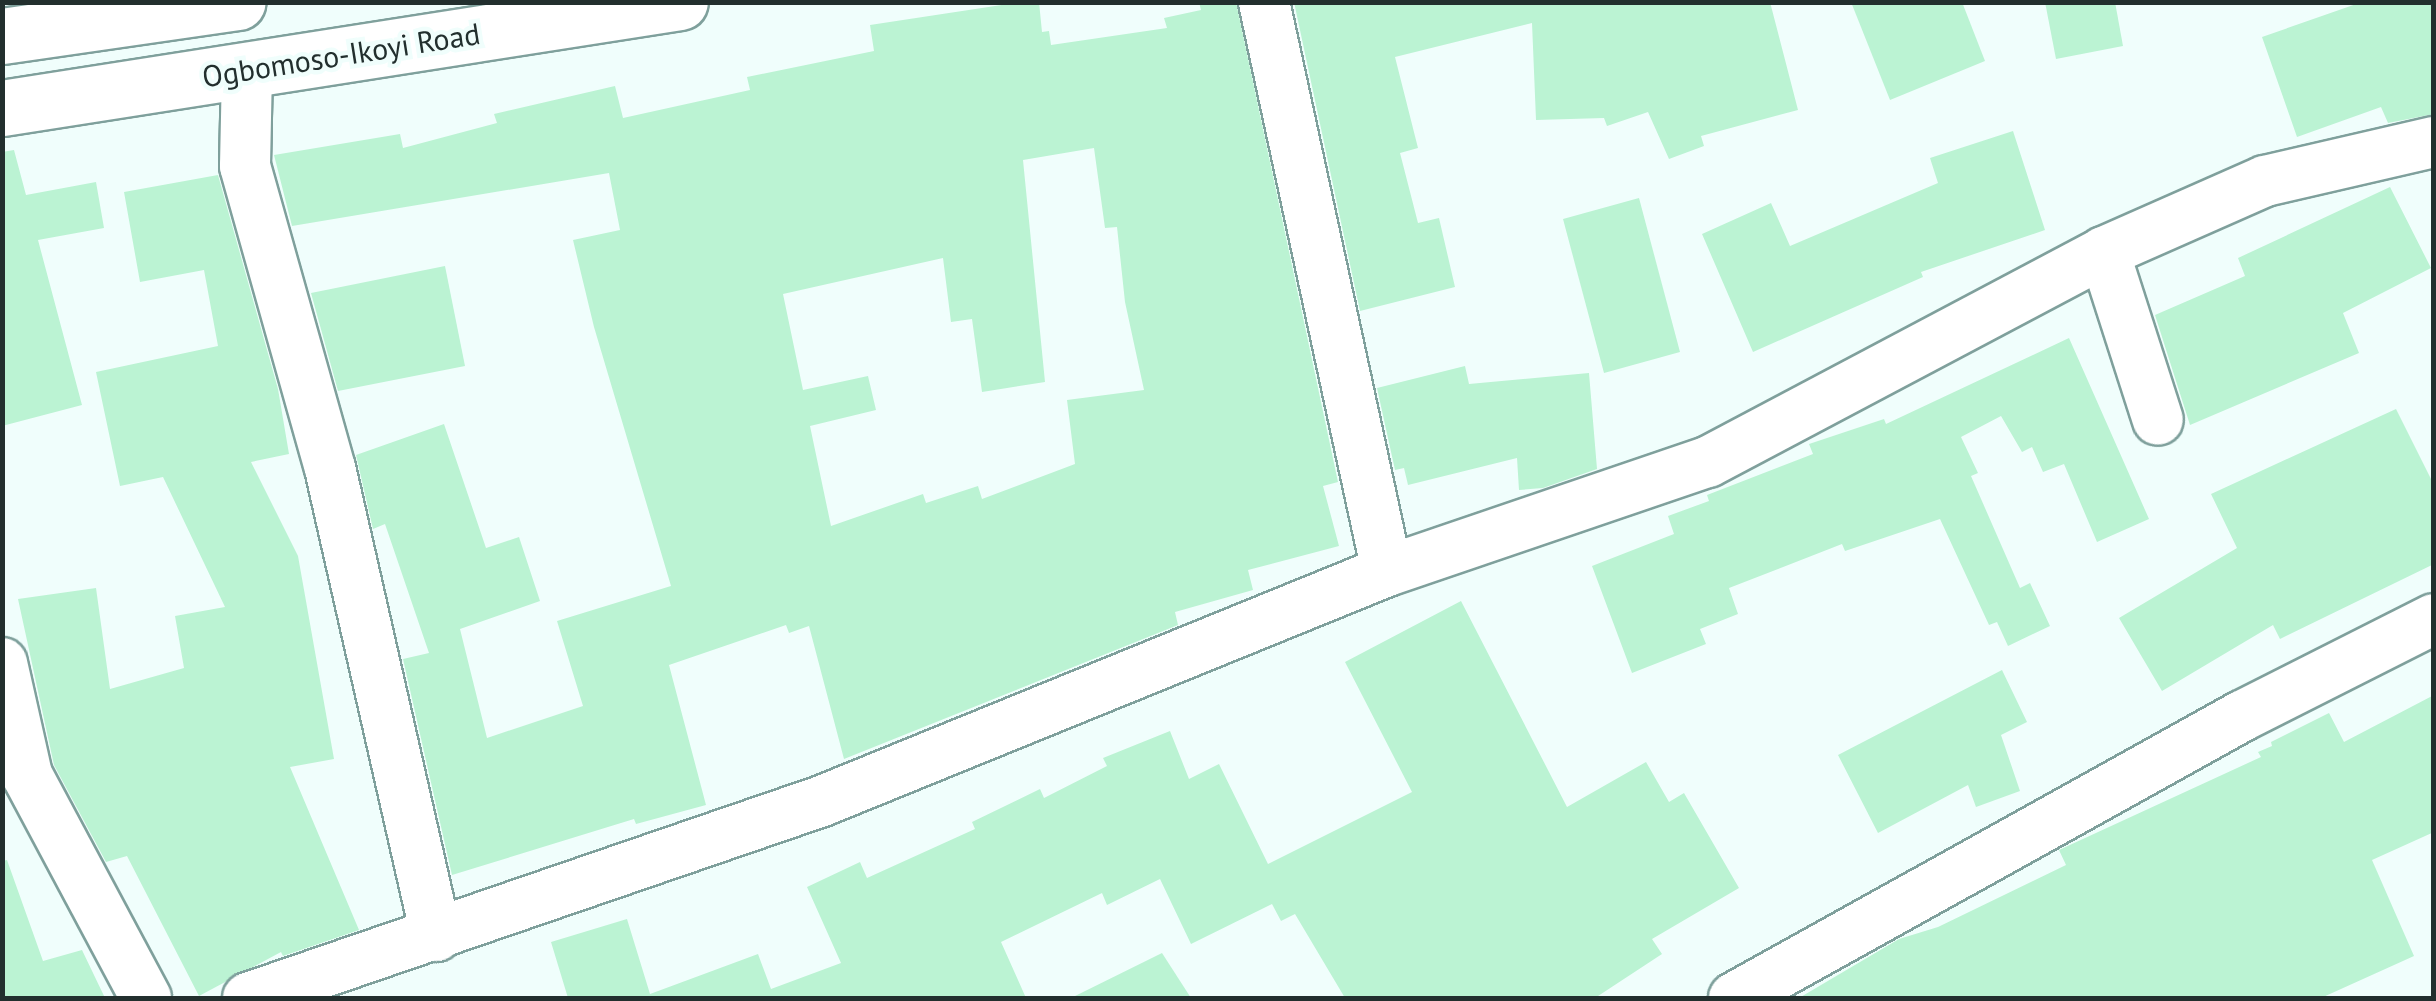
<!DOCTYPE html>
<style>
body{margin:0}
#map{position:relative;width:2436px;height:1001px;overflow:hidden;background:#f0fefc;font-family:"PT Sans",sans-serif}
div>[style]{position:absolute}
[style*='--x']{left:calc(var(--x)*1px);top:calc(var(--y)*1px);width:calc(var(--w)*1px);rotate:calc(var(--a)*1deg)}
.building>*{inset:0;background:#bbf3d3}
.roads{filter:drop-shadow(2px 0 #7fa09c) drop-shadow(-2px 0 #7fa09c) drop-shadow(0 2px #7fa09c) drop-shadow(0 -2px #7fa09c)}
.street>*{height:50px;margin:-25px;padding:0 25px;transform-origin:25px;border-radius:25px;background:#fff}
.primary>*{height:55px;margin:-27.5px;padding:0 27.5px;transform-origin:27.5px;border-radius:27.5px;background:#fff}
span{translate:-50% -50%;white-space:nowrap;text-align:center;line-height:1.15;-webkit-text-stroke:9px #f0fefc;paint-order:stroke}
.street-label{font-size:30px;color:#222f2e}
.frame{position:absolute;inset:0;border:5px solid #222f2e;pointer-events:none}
</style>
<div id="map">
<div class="building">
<div style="clip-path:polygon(evenodd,1021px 2px,1039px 2px,1042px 32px,1049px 31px,1051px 45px,1167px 28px,1164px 18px,1201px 10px,1199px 2px,1236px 2px,1338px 482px,1323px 486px,1339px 546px,1248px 570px,1253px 590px,1175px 612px,1178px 625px,844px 759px,809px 626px,789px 633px,786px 625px,669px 665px,706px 805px,636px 824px,634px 819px,452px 875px,403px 659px,429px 653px,385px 524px,373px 529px,356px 455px,444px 424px,486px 548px,519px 537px,540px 601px,460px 629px,487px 738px,583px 706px,557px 621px,671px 586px,594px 327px,573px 240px,620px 230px,609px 173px,292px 226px,274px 155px,400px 134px,403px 148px,497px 123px,494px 114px,615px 86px,623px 118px,750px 90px,747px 77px,874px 51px,870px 25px,1021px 2px,1094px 148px,1105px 228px,1117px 227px,1125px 302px,1144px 390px,1067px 400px,1075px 464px,982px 499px,978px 486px,926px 503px,923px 494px,831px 526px,810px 426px,876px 410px,868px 376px,803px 390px,783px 294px,943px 258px,951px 322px,972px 319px,982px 392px,1045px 382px,1023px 160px,1094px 148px)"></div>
<div style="clip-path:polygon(1294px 2px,1770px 2px,1798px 110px,1701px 136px,1704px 146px,1669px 159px,1648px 112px,1607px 126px,1604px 118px,1536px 120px,1532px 23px,1395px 57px,1418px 148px,1400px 153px,1418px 223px,1439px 218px,1455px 287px,1360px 311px)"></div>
<div style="clip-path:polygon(1851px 2px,1962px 2px,1985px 61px,1890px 100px)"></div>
<div style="clip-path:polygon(2045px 2px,2115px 2px,2123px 46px,2056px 59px)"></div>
<div style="clip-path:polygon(2362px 2px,2434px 2px,2434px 114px,2388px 123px,2381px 107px,2297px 137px,2262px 37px)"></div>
<div style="clip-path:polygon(2013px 131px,2045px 230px,1921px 272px,1923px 277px,1753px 352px,1702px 234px,1771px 203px,1790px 246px,1938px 183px,1930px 158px)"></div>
<div style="clip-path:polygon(14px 150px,26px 195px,96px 182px,104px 228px,38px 240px,82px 405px,2px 426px,2px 152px)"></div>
<div style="clip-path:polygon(218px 175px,278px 389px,289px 454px,251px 462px,298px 556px,334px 759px,290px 767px,359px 930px,283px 956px,281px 952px,199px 996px,127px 856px,106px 862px,54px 765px,18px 599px,96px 588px,110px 689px,184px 668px,175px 616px,225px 607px,163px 477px,120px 486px,96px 372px,218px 346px,204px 270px,140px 282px,124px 192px)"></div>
<div style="clip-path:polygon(2390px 187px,2431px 268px,2343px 313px,2359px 353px,2190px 425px,2155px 315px,2245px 276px,2238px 258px)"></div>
<div style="clip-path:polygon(1639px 198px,1680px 352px,1604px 373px,1563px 219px)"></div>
<div style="clip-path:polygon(445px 266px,465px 366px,338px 391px,311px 293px)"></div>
<div style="clip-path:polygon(2069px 338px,2149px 519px,2097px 542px,2064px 464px,2043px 472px,2032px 447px,2022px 452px,2001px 416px,1961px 437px,1978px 473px,1971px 476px,2020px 588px,2030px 583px,2050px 626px,2008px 646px,1997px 622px,1989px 625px,1940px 519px,1845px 551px,1842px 544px,1729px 588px,1738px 614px,1700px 629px,1706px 644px,1632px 673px,1592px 566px,1674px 534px,1668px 516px,1709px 501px,1707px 495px,1813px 454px,1809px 444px,1884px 419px,1886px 424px)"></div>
<div style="clip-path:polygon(1465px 366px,1469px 384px,1589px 373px,1597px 469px,1543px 488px,1519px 490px,1517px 458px,1408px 485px,1404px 468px,1395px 470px,1377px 388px)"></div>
<div style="clip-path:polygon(2396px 409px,2434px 485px,2434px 564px,2280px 639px,2273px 625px,2162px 691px,2119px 618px,2237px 548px,2211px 494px)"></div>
<div style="clip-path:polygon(1461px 601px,1567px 807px,1646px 762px,1669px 802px,1684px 793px,1739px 888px,1652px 939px,1662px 954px,1595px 998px,1345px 998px,1295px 914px,1281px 921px,1272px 904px,1191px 944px,1160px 879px,1107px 905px,1102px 893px,1001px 942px,1026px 998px,568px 998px,551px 942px,627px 919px,650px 994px,758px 954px,771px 989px,841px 963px,807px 887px,860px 862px,867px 878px,975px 829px,972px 822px,1040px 789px,1044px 798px,1107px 766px,1103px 758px,1170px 731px,1189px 779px,1219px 764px,1268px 864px,1412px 792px,1345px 662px)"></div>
<div style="clip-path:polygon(2002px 670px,2027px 722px,2001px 735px,2020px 791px,1976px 807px,1968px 785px,1878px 833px,1838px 755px)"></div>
<div style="clip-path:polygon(2434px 695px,2434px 832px,2372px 860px,2414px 956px,2321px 998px,1799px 998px,1899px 939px,1938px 927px,2066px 865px,2059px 850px,2261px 757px,2258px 752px,2272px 746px,2271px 742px,2329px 713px,2344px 742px)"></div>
<div style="clip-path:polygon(7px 860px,43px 961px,82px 950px,105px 998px,2px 998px,2px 861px)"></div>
<div style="clip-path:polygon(1162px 953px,1191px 998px,1071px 998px)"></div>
</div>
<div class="roads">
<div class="street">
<div style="--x:1264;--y:2;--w:582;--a:77.8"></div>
<div style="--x:247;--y:70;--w:96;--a:91.2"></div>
<div style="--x:245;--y:166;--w:314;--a:74.3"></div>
<div style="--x:330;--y:468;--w:480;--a:77.2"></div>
<div style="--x:2104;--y:252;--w:176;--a:72.2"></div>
<div style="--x:2;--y:663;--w:115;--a:77.4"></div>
<div style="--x:27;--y:775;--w:253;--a:61.9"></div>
<div style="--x:248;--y:998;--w:607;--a:-18.94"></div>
<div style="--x:822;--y:801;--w:610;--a:-22.15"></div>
<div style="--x:1387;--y:571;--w:339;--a:-18.8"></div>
<div style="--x:1708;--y:462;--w:448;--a:-27.9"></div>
<div style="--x:2104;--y:252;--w:176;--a:-23.8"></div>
<div style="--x:2265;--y:181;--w:173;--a:-13"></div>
<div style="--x:1734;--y:998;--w:581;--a:-29.04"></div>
<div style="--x:2242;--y:716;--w:215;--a:-26.8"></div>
</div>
<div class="primary">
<div style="--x:2;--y:36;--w:238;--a:-8.2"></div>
<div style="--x:2;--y:108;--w:686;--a:-8.89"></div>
</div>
</div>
<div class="street-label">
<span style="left:341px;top:55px;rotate:-9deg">Ogbomoso-Ikoyi Road</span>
</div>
<div class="frame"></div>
</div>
